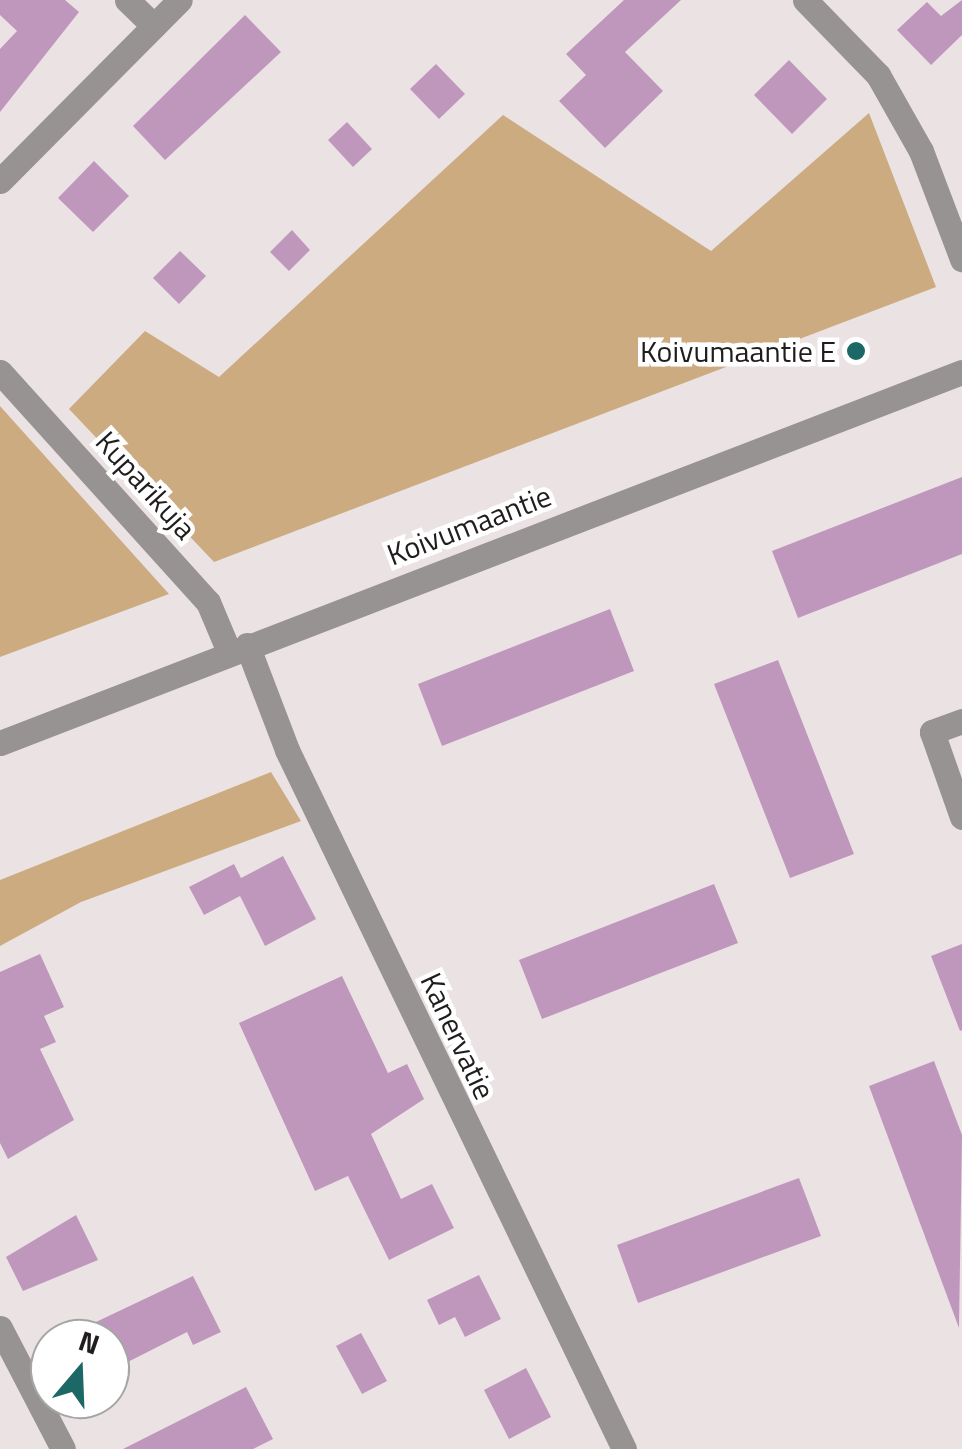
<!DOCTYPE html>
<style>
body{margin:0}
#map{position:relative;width:962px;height:1449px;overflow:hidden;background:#ebe2e4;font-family:"Titillium Web",sans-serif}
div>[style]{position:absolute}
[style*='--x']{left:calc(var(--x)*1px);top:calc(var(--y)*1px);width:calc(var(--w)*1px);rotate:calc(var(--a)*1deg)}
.forest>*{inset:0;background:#cdab81}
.building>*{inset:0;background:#c097bc}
.minor>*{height:25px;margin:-12.5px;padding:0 12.5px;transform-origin:12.5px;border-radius:12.5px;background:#979392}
.dots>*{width:28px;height:28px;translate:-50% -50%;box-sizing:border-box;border:5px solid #fff;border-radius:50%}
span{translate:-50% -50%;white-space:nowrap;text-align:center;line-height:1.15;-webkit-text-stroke:9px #fff;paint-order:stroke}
.poi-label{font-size:30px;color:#201d1d}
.right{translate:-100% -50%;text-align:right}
.street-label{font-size:30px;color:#201d1d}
.north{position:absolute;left:30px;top:1319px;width:100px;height:100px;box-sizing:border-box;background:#fff;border:2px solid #a6a5a5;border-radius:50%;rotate:19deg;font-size:28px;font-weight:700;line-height:40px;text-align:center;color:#201d1d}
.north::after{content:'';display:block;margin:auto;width:35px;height:45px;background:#1c6866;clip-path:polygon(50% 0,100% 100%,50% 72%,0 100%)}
</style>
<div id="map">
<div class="forest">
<div style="clip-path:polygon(869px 113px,936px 287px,214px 562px,69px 409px,145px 331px,219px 377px,503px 115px,711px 251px)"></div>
<div style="clip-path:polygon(0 406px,26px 435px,169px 594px,0 657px)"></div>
<div style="clip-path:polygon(271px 772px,301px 821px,81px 902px,0 946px,0 880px)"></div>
</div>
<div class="building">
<div style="clip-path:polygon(0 0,65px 0,79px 12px,0 112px,0 49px,17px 31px,0 15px)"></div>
<div style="clip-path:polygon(624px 0,681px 0,625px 52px,663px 91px,605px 148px,559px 101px,586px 75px,566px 54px)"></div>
<div style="clip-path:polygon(962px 0,962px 35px,931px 65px,897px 30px,927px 2px,941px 16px)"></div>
<div style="clip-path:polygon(245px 15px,281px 52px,165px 160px,133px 126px)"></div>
<div style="clip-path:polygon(789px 60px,827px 99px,792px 134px,754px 95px)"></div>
<div style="clip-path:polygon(436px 64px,465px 94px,439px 119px,410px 89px)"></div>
<div style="clip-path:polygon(347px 122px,372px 149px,353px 167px,328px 140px)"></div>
<div style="clip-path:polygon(94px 161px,129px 196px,93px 232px,58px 198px)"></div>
<div style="clip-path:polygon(292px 230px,310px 250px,289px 271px,270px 252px)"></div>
<div style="clip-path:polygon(180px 251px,206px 276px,179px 304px,153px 278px)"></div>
<div style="clip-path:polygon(962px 477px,962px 554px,798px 618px,772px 551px)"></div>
<div style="clip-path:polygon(610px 609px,634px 671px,442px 746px,418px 684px)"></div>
<div style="clip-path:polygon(778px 660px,854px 854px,790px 878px,714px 684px)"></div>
<div style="clip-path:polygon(283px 856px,316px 919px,265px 946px,240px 896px,204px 915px,189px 887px,234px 864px,241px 878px)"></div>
<div style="clip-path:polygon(714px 884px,738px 943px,542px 1019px,519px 960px)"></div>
<div style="clip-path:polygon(962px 944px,962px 1030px,960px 1031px,931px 956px)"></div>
<div style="clip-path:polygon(40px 954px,64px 1007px,44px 1016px,56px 1042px,40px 1049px,74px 1120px,8px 1159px,0 1143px,0 972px)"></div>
<div style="clip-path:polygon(342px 976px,388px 1073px,407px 1064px,424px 1099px,371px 1134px,401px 1199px,432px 1184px,454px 1228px,389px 1260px,348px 1176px,315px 1191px,239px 1023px)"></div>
<div style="clip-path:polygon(934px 1061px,962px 1135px,959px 1328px,869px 1086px)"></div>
<div style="clip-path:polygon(799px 1178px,821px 1236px,638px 1303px,617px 1245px)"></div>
<div style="clip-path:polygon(76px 1215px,98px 1260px,23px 1291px,6px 1257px)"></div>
<div style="clip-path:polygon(479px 1275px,501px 1319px,465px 1337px,455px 1317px,439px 1325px,427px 1300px)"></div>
<div style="clip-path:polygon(193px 1276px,221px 1332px,193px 1345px,187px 1332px,110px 1371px,110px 1339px,60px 1339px)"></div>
<div style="clip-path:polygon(361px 1333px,387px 1381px,362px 1394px,336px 1346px)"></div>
<div style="clip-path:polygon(526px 1368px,551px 1417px,509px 1439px,484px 1390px)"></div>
<div style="clip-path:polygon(246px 1387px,273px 1439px,253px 1449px,123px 1449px)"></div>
</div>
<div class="minor">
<div style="--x:127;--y:0;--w:37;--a:44"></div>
<div style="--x:805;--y:0;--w:105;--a:45.8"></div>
<div style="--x:878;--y:75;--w:87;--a:60.5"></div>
<div style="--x:921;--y:151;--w:116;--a:69.2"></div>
<div style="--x:0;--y:181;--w:255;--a:-45.2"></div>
<div style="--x:0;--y:372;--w:310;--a:47.9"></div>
<div style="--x:208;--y:602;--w:54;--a:67.2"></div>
<div style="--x:247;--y:645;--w:112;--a:69.1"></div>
<div style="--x:287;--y:750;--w:776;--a:64.26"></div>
<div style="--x:962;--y:721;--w:32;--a:160"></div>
<div style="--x:932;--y:732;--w:90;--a:70.6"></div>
<div style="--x:0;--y:743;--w:1031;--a:-21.09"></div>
<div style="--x:0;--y:1328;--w:136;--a:62.5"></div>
</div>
<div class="dots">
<div style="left:856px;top:351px;background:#1c6866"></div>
</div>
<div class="poi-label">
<span class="right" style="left:836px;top:351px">Koivumaantie E</span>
</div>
<div class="street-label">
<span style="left:146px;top:485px;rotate:48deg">Kuparikuja</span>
<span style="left:469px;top:525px;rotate:-21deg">Koivumaantie</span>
<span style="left:458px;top:1036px;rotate:65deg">Kanervatie</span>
</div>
<div class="north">N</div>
</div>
